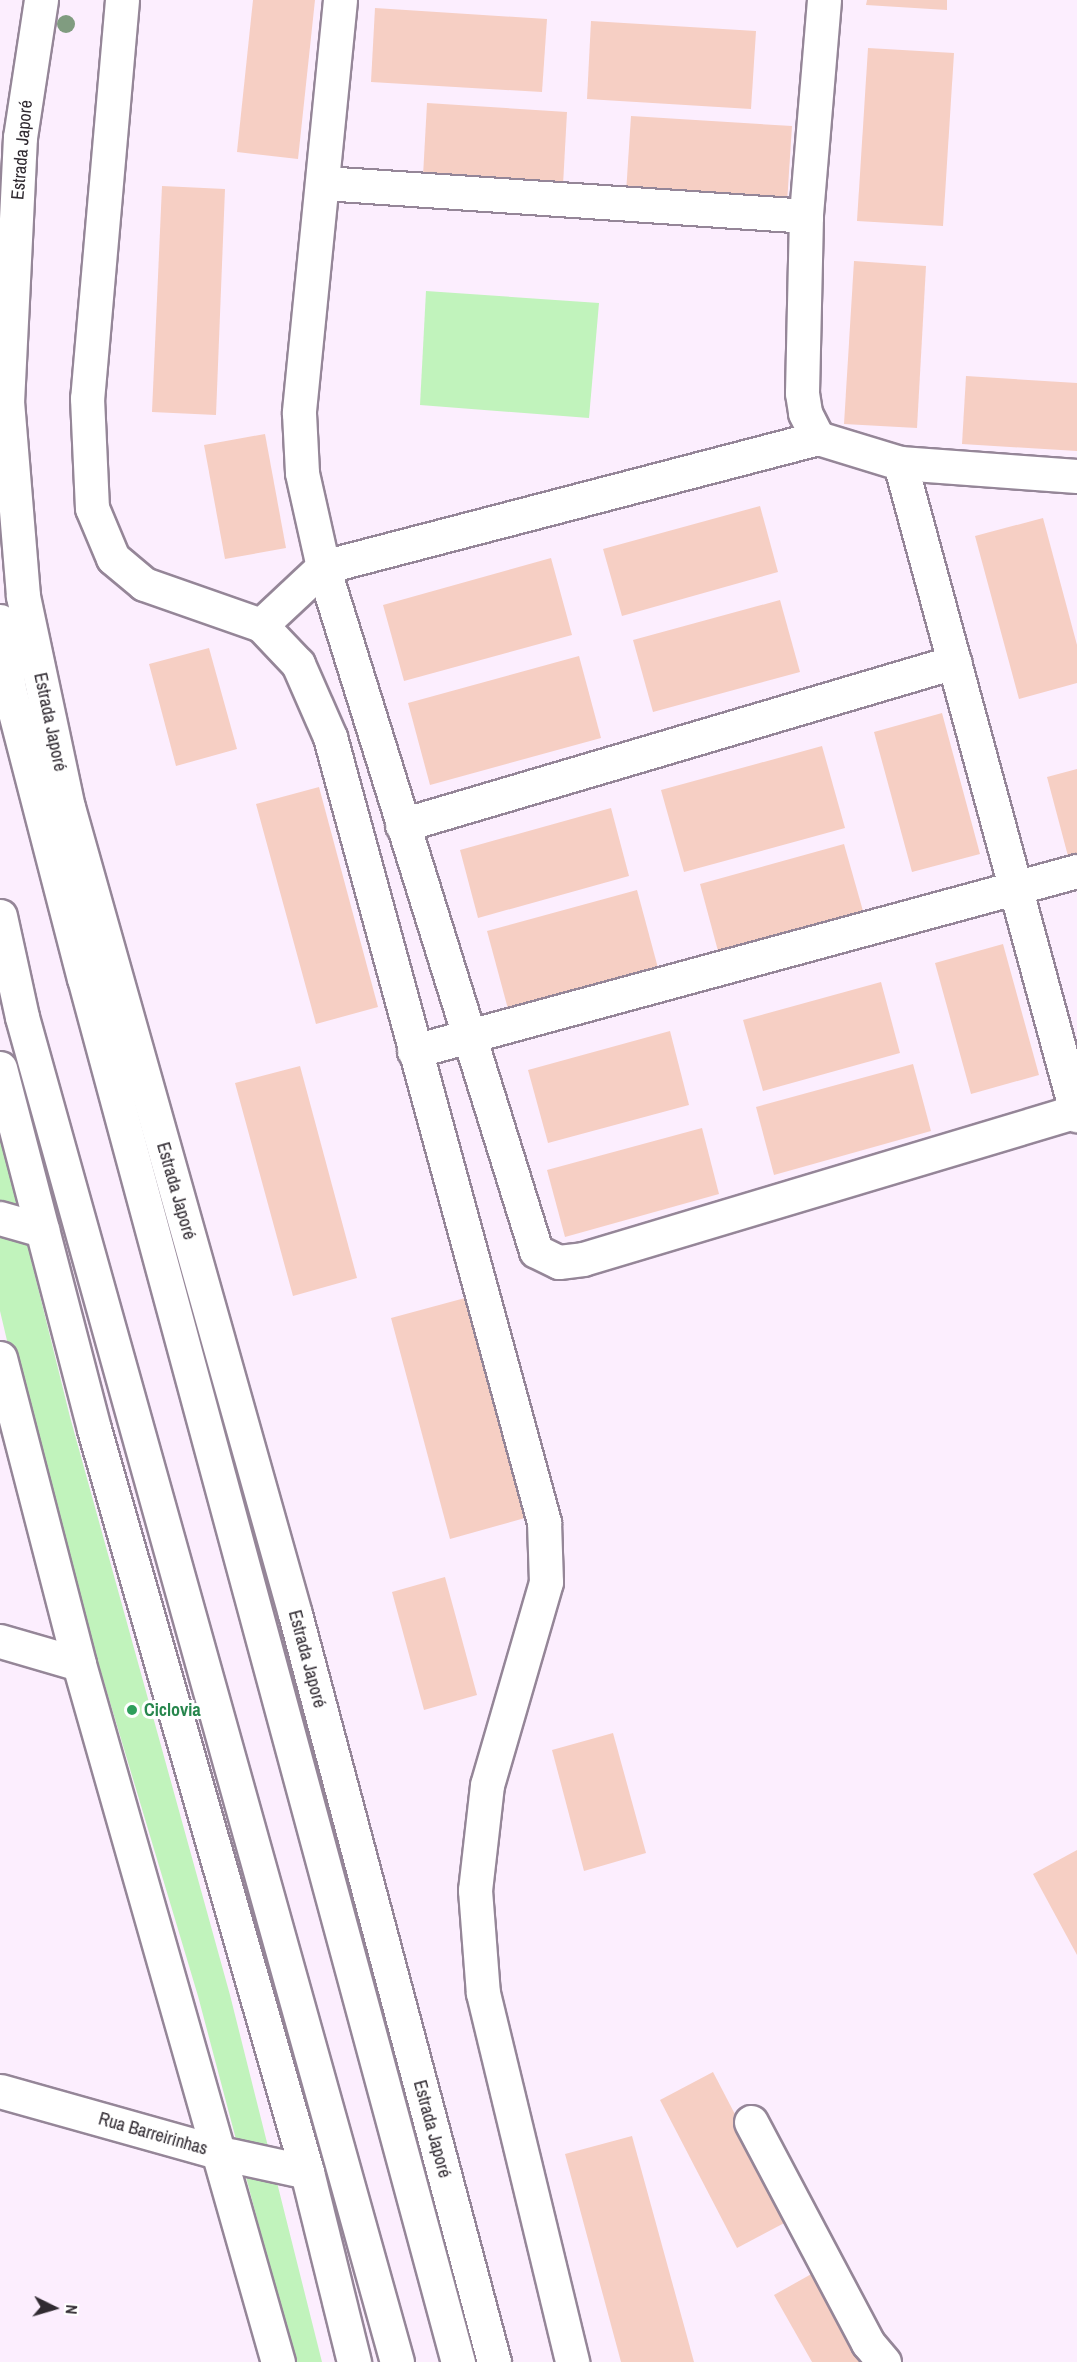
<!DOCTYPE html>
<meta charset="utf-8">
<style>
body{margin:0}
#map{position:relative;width:1077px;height:2362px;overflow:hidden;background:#fceefe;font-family:"Archivo Narrow",sans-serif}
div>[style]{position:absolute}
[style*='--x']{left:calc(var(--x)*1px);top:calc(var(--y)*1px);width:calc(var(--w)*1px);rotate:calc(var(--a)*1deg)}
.green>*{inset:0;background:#c1f3bc}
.building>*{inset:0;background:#f6cfc4}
.roads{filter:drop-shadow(2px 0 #958698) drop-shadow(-2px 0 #958698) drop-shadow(0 2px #958698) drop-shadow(0 -2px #958698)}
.minor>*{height:33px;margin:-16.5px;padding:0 16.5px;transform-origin:16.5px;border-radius:16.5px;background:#fff}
.major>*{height:33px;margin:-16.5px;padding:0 16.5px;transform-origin:16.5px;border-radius:16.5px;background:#fff}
.trees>*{width:18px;height:18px;margin:-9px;border-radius:50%;background:#809c80}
.dots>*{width:16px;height:16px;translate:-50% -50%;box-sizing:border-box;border:3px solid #fff;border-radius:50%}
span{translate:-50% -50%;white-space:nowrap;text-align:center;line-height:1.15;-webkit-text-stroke:6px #fff;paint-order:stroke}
.street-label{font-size:18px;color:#302a31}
.leisure-label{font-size:18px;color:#27864d;font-weight:700}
.left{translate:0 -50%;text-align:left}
.north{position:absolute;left:24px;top:2278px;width:60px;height:60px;-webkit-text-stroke:4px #fff;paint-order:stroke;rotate:95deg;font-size:16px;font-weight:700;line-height:24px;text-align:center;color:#302a31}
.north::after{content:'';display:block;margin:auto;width:21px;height:27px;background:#302a31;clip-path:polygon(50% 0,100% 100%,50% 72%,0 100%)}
</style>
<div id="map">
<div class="green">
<div style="clip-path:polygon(426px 291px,599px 303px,589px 418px,420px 405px)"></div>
<div style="clip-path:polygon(0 1134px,70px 1417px,230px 1995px,322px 2362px,295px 2362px,198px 1996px,27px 1425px,0 1311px)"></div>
</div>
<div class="building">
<div style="clip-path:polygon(253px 0,315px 0,298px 159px,237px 152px)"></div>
<div style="clip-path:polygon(867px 0,947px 0,947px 10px,866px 5px)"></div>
<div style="clip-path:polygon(375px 8px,547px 19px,542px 92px,371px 82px)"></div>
<div style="clip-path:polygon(591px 21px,756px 31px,751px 109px,587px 99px)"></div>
<div style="clip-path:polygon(868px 48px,954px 53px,943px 226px,857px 221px)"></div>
<div style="clip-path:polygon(427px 103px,567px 112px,563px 185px,423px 176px)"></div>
<div style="clip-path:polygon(631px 116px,792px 126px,787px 203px,626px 193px)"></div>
<div style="clip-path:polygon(162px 186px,225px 189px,216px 415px,152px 412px)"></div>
<div style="clip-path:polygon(854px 261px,926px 266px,917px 428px,844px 424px)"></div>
<div style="clip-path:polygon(966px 376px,1077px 383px,1077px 451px,962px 444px)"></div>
<div style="clip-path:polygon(265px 434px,286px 548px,225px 559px,204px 445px)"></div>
<div style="clip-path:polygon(760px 506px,778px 572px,622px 616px,603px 549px)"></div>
<div style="clip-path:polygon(1043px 518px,1077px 645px,1077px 683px,1019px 699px,975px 536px)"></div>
<div style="clip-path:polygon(551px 558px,572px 635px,404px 681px,383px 605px)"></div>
<div style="clip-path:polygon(780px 600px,800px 672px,653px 712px,633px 640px)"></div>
<div style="clip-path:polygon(209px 648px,237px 749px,176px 766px,149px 664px)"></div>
<div style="clip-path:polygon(579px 656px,601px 738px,430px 785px,408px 703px)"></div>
<div style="clip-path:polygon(942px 713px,980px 854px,912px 872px,874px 732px)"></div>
<div style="clip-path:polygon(822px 746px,845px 828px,684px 872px,661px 790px)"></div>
<div style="clip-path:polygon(1077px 769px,1077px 854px,1068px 856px,1047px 777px)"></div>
<div style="clip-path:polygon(319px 787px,378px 1007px,316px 1024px,256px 804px)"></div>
<div style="clip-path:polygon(611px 808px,629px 876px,478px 918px,460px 850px)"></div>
<div style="clip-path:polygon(844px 844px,863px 911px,718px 951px,700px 884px)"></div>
<div style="clip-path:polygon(637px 890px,658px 968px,508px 1009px,487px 931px)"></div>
<div style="clip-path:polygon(1003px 944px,1039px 1075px,971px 1094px,935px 963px)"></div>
<div style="clip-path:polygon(881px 982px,900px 1053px,763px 1091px,743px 1020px)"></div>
<div style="clip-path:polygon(670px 1031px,689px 1105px,548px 1143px,528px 1070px)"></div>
<div style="clip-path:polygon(913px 1064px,931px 1131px,774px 1175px,756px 1107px)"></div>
<div style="clip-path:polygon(300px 1066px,357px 1278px,293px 1296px,235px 1083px)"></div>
<div style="clip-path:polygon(702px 1128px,719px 1194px,565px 1237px,547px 1170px)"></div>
<div style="clip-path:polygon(465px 1298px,525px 1518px,450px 1539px,391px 1318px)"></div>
<div style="clip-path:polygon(445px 1577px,477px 1695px,424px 1710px,392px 1592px)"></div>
<div style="clip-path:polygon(613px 1733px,646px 1853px,584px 1871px,552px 1750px)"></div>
<div style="clip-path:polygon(1077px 1850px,1077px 1955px,1033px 1874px)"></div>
<div style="clip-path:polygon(713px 2072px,790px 2220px,737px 2248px,660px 2100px)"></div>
<div style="clip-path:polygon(632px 2136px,694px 2362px,621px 2362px,565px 2154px)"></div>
<div style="clip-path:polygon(815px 2272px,866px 2362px,812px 2362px,774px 2295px)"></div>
</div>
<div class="roads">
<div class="minor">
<div style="--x:122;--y:0;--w:400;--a:95"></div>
<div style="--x:87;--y:398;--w:110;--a:87.4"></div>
<div style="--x:92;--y:508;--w:54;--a:67.2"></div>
<div style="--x:113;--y:558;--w:40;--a:40"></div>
<div style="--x:144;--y:584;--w:124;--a:19.3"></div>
<div style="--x:261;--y:625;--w:54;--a:46.5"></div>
<div style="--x:298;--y:664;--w:80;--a:66.3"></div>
<div style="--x:330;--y:737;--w:814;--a:74.75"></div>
<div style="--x:544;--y:1522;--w:60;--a:88.1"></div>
<div style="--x:546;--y:1582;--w:211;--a:106.2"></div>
<div style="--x:487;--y:1785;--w:106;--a:96.5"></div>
<div style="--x:475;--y:1890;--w:103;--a:85.6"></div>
<div style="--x:483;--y:1993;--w:380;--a:76.4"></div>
<div style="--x:340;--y:0;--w:415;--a:95.7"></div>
<div style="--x:299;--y:413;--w:60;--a:87.1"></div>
<div style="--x:302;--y:473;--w:96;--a:77.4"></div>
<div style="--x:323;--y:567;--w:716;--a:72.7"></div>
<div style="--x:536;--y:1251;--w:25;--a:26"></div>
<div style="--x:559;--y:1262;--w:24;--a:-7"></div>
<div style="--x:583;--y:1259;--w:516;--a:-16.68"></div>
<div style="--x:824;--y:0;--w:217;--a:94.8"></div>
<div style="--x:806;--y:216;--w:177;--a:91.3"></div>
<div style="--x:802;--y:393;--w:20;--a:81"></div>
<div style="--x:805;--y:413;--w:28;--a:63"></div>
<div style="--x:818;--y:438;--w:86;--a:17"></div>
<div style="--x:900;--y:463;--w:177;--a:4.2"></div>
<div style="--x:324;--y:183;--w:483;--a:3.9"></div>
<div style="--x:900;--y:463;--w:676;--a:74.81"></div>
<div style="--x:0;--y:621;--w:69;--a:82.5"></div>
<div style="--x:9;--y:689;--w:299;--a:75.5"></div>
<div style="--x:84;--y:978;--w:1434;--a:74.88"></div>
<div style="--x:261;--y:625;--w:85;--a:-43.1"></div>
<div style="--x:323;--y:567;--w:512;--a:-14.61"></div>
<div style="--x:402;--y:825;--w:576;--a:-16.45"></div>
<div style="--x:0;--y:916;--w:103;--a:77.7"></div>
<div style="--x:22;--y:1017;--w:1396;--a:74.42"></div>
<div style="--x:414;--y:1051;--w:687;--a:-15.19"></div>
<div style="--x:0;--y:1218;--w:44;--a:15.9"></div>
<div style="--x:0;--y:1358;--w:316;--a:75.5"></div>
<div style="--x:79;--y:1664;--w:726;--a:74.09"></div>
<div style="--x:0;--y:1641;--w:82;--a:16.2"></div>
<div style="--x:0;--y:2091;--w:229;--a:15.7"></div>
<div style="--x:220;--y:2153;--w:89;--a:12.3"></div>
<div style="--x:751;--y:2122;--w:250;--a:62.1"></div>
<div style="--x:868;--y:2343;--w:25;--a:50"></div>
</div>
<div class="major">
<div style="--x:41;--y:0;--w:139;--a:98.7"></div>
<div style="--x:20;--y:137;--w:264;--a:92.8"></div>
<div style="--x:7;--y:401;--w:196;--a:85.3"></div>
<div style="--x:23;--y:596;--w:216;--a:78"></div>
<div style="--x:68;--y:807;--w:838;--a:74.29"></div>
<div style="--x:295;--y:1614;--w:774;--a:75.1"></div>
<div style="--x:0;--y:1068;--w:373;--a:75.4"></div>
<div style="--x:94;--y:1429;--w:773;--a:74"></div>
<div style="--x:307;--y:2172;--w:196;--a:76.1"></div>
</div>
</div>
<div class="trees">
<div style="left:66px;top:24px"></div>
</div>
<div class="dots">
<div style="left:132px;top:1710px;background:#2e9e5b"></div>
</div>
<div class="street-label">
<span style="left:22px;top:150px;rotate:-85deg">Estrada Japoré</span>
<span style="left:50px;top:722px;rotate:78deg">Estrada Japoré</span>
<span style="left:176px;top:1191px;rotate:74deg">Estrada Japoré</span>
<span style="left:307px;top:1659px;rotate:75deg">Estrada Japoré</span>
<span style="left:432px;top:2129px;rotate:75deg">Estrada Japoré</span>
<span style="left:153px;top:2134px;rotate:16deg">Rua Barreirinhas</span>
</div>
<div class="leisure-label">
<span class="left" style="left:144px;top:1710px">Ciclovia</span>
</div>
<div class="north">N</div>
</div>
